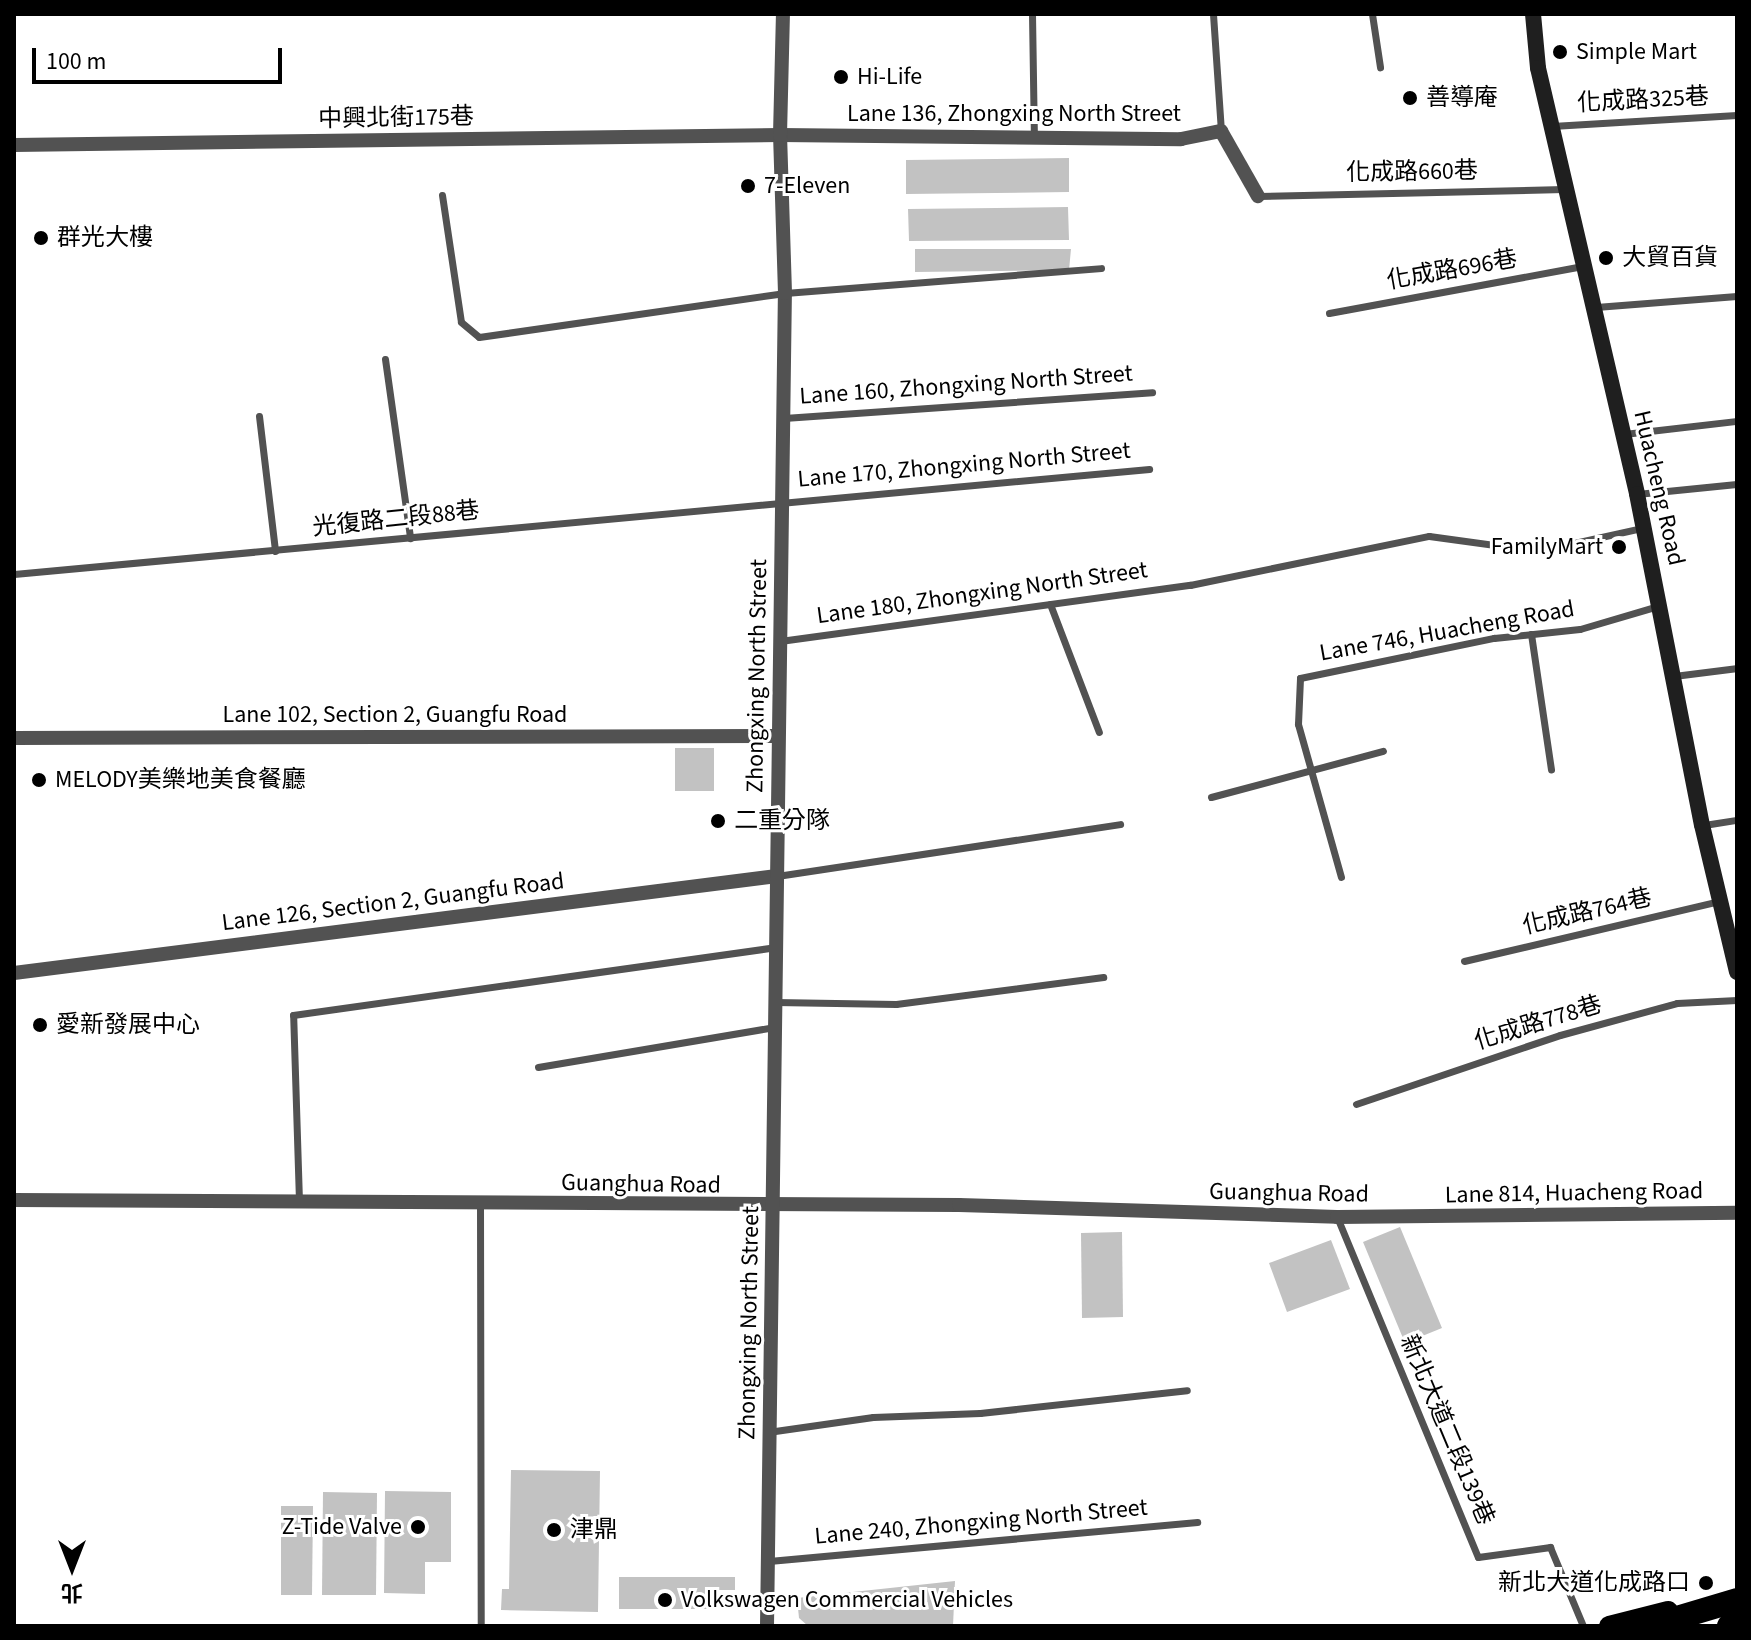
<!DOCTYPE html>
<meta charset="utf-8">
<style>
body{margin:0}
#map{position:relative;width:1751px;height:1640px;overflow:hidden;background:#fff;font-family:"Source Sans 3","Noto Sans TC",sans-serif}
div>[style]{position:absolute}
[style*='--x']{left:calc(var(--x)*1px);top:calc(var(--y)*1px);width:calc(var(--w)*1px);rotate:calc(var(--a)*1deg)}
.building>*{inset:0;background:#c2c2c2}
.lane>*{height:7px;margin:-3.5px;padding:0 3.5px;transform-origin:3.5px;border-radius:3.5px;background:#525252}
.street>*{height:14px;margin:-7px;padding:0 7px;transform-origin:7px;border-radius:7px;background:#525252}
.secondary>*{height:16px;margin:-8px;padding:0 8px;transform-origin:8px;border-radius:8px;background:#1f1f1f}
.primary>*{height:20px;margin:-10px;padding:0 10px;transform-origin:10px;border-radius:10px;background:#000}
.highway>*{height:24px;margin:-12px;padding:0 12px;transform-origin:12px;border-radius:12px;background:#000}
.dots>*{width:22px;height:22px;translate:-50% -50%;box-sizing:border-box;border:4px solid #fff;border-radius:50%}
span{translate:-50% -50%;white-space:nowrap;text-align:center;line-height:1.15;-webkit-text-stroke:6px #fff;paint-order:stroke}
.poi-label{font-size:24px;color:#000}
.left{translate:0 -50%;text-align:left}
.right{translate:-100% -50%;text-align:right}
.street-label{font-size:24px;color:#000}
.frame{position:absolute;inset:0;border:16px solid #000;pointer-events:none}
.north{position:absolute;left:32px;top:1528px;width:80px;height:80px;-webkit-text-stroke:6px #fff;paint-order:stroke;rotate:180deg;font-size:22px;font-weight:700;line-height:32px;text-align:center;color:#000}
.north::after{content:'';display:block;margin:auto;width:28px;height:36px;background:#000;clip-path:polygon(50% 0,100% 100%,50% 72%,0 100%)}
.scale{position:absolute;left:32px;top:48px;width:250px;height:36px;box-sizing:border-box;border:4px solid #000;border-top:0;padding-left:10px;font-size:24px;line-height:28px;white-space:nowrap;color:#000;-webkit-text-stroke:6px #fff;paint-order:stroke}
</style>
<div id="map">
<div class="building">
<div style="clip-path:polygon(1069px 158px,1069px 192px,906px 194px,906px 160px)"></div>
<div style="clip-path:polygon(1068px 207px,1069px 240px,909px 241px,908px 209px)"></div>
<div style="clip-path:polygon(915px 249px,1071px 249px,1069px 270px,915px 272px)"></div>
<div style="clip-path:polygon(675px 748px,714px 748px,714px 791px,675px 791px)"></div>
<div style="clip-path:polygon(1400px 1227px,1442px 1328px,1405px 1343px,1363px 1242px)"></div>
<div style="clip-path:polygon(1122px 1232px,1123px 1317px,1082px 1318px,1081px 1233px)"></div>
<div style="clip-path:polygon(1331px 1240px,1350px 1289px,1287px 1312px,1269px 1263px)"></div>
<div style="clip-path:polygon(511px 1470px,600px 1471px,598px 1612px,501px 1610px,502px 1589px,509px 1589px)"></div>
<div style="clip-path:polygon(385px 1491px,451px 1492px,451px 1562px,425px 1562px,425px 1594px,384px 1593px)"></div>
<div style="clip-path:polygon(323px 1492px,377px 1493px,376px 1595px,322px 1595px)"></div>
<div style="clip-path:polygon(281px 1506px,313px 1506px,312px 1595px,281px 1595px)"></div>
<div style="clip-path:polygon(619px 1577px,735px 1577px,735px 1590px,712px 1590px,712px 1609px,619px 1609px)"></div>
<div style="clip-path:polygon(955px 1581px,953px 1626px,808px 1626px,799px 1618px,797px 1598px)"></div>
</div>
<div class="lane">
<div style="--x:1032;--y:14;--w:123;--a:89.1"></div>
<div style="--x:1213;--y:14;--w:117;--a:86.1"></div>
<div style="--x:1372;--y:14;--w:54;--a:81.4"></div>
<div style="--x:1552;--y:126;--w:185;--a:-3.4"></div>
<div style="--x:442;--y:195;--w:128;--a:81.5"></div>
<div style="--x:461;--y:322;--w:23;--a:40"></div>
<div style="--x:479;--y:337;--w:309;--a:-8.2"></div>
<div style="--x:785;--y:293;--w:317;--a:-4.5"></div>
<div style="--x:1258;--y:196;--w:306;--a:-1.3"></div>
<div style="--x:1596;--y:307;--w:141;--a:-4.5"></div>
<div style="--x:1329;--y:313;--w:258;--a:-10.5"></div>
<div style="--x:385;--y:359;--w:181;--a:82"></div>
<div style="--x:259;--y:416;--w:136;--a:83.2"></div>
<div style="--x:784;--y:418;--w:369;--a:-4"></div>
<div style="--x:1624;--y:434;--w:114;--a:-6.6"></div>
<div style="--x:1637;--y:494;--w:100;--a:-5.7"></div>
<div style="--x:14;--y:574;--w:1140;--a:-5.29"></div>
<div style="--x:1050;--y:604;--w:137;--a:69.1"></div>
<div style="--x:1531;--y:634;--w:137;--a:81.6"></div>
<div style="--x:780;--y:641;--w:414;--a:-7.8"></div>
<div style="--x:1190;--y:585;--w:244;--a:-11.6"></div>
<div style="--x:1429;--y:536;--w:110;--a:7.8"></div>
<div style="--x:1538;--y:551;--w:107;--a:-12.5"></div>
<div style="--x:1674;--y:676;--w:64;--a:-7.2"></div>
<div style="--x:1211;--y:797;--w:178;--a:-15"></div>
<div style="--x:1704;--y:825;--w:33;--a:-9"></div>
<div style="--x:777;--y:876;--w:347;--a:-8.6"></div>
<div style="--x:1341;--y:877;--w:159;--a:-105.7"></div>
<div style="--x:1298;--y:724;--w:46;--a:-87.5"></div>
<div style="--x:1300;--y:678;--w:198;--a:-11.7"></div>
<div style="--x:1494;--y:638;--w:86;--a:-6"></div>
<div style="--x:1580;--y:629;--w:81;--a:-16.4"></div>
<div style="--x:1464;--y:961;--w:263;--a:-13.2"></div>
<div style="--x:775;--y:1002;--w:121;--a:0.9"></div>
<div style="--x:896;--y:1004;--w:209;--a:-7.4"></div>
<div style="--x:538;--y:1067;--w:240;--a:-9.6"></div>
<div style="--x:1356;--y:1104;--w:215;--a:-18.7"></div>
<div style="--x:1560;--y:1035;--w:121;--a:-15.3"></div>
<div style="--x:1677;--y:1003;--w:60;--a:-2.9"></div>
<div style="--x:299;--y:1201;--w:186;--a:-91.8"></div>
<div style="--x:293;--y:1015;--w:488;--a:-8"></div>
<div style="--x:480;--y:1204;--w:422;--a:89.9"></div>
<div style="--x:1337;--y:1217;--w:368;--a:67.5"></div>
<div style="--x:1478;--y:1557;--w:73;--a:-7.9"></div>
<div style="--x:1550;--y:1547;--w:86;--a:67.3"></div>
<div style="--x:768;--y:1432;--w:106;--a:-8.1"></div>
<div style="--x:873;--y:1417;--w:107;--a:-2.1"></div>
<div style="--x:980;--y:1413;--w:208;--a:-6.3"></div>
<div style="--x:769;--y:1561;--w:430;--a:-5.2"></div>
</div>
<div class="street">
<div style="--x:14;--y:145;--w:766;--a:-0.75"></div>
<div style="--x:780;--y:135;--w:401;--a:0.6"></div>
<div style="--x:1181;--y:139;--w:41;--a:-11.3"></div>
<div style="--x:1221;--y:131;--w:75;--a:60.4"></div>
<div style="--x:14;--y:738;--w:763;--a:-0.15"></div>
<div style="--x:14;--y:973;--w:769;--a:-7.25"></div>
<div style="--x:14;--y:1200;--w:945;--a:0.3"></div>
<div style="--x:959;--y:1205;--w:378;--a:1.8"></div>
<div style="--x:1337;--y:1217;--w:400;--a:-0.6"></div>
<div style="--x:767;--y:1626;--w:1333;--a:-89.23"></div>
<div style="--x:785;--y:293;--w:158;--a:-91.8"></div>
<div style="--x:780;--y:135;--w:121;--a:-88.6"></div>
</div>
<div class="secondary">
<div style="--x:1533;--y:14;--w:54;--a:84.7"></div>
<div style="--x:1538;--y:68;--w:437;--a:76.9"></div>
<div style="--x:1637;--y:494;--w:337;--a:78.9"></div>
<div style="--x:1702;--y:825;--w:151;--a:76.6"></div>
</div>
<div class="primary">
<div style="--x:1609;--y:1626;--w:61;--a:-14.3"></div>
</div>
<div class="highway">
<div style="--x:1650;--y:1626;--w:91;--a:-16.6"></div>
<div style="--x:1729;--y:1626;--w:8;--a:-14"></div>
</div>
<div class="dots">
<div style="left:1560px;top:52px;background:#000"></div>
<div style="left:841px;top:77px;background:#000"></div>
<div style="left:1410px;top:98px;background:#000"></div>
<div style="left:748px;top:186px;background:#000"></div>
<div style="left:41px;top:238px;background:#000"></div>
<div style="left:1606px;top:258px;background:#000"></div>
<div style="left:1619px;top:547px;background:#000"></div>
<div style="left:39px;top:780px;background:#000"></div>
<div style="left:718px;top:821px;background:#000"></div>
<div style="left:40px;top:1025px;background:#000"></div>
<div style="left:418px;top:1527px;background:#000"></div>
<div style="left:554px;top:1530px;background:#000"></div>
<div style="left:1706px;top:1583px;background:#000"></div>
<div style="left:665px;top:1600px;background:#000"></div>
</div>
<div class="poi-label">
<span class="left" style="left:1576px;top:52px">Simple Mart</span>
<span class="left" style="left:857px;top:77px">Hi-Life</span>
<span class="left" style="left:1426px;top:98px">善導庵</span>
<span class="left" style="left:764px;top:186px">7-Eleven</span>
<span class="left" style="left:57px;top:238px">群光大樓</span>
<span class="left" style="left:1622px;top:258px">大貿百貨</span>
<span class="right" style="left:1603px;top:547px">FamilyMart</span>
<span class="left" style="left:55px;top:780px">MELODY美樂地美食餐廳</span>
<span class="left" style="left:734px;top:821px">二重分隊</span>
<span class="left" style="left:56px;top:1025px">愛新發展中心</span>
<span class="right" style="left:402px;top:1527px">Z-Tide Valve</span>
<span class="left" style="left:570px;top:1530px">津鼎</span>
<span class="right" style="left:1690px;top:1583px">新北大道化成路口</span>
<span class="left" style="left:681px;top:1600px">Volkswagen Commercial Vehicles</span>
</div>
<div class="street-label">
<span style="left:1643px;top:100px;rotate:-3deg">化成路325巷</span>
<span style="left:1014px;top:114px">Lane 136, Zhongxing North Street</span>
<span style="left:396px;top:118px;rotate:-1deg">中興北街175巷</span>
<span style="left:1412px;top:172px;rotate:-1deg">化成路660巷</span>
<span style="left:1452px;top:270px;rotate:-10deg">化成路696巷</span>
<span style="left:966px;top:385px;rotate:-4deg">Lane 160, Zhongxing North Street</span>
<span style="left:964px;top:465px;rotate:-5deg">Lane 170, Zhongxing North Street</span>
<span style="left:1659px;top:488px;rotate:77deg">Huacheng Road</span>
<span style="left:396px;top:519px;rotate:-6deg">光復路二段88巷</span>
<span style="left:982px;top:593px;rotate:-8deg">Lane 180, Zhongxing North Street</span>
<span style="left:1447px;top:631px;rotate:-10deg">Lane 746, Huacheng Road</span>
<span style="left:757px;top:676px;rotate:-89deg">Zhongxing North Street</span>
<span style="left:395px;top:715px">Lane 102, Section 2, Guangfu Road</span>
<span style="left:393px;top:902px;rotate:-7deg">Lane 126, Section 2, Guangfu Road</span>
<span style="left:1587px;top:912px;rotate:-13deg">化成路764巷</span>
<span style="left:1538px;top:1023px;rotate:-17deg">化成路778巷</span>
<span style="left:641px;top:1184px;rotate:1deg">Guanghua Road</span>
<span style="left:1289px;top:1193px;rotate:1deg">Guanghua Road</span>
<span style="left:1574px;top:1193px;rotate:-1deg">Lane 814, Huacheng Road</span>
<span style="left:749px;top:1323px;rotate:-89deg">Zhongxing North Street</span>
<span style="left:1447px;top:1430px;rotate:67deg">新北大道二段139巷</span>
<span style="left:981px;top:1522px;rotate:-5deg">Lane 240, Zhongxing North Street</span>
</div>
<div class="frame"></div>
<div class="north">北</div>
<div class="scale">100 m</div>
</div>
